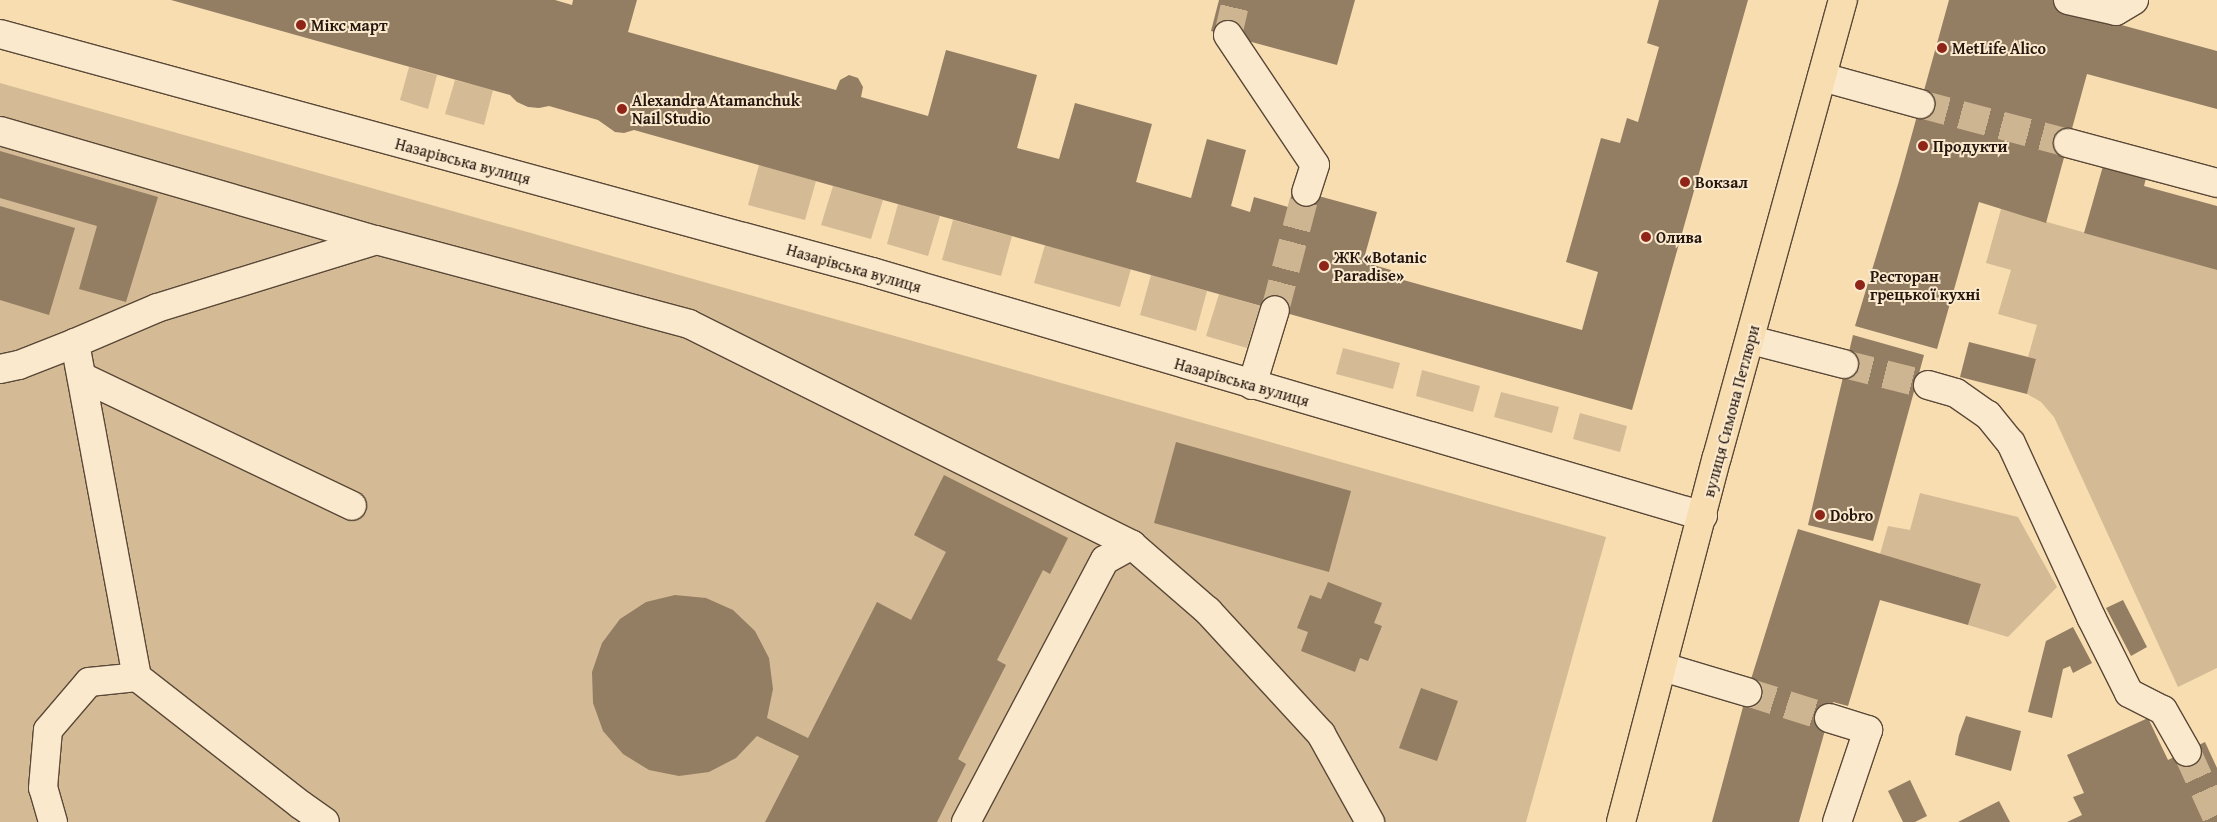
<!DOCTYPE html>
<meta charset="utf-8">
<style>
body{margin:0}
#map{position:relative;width:2217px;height:822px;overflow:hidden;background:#f8ddb1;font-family:"Gentium Book Plus",serif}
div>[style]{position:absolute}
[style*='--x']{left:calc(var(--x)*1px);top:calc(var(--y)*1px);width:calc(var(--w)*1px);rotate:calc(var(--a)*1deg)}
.green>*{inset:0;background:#d4bb95}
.building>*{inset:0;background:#937d63}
.minor-tunnel>*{height:28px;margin-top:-14px;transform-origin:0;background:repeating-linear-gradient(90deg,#ceb591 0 28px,transparent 0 42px)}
.roads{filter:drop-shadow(1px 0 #5a4838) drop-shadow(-1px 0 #5a4838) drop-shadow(0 1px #5a4838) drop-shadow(0 -1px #5a4838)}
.minor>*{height:28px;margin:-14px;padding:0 14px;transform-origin:14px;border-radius:14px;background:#fae9cc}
.major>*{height:28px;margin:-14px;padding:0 14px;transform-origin:14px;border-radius:14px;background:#f8ddb1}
.dots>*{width:14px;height:14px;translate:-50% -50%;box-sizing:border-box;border:2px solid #fae9cc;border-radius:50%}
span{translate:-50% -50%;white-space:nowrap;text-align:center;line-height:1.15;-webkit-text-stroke:4px #fae9cc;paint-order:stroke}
.poi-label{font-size:16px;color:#25160f;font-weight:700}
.left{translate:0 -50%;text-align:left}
.street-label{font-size:16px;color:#25160f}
</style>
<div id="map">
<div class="green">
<div style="clip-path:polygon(409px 67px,437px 75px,428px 109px,400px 100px)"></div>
<div style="clip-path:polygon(455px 80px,493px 90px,484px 125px,445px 114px)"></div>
<div style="clip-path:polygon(0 83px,1606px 537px,1526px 822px,0 822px)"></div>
<div style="clip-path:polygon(759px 165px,816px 181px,805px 220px,748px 205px)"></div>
<div style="clip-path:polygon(833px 186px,883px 200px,871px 239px,821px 225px)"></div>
<div style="clip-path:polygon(898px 204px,940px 216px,928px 256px,887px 244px)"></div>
<div style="clip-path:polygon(2001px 209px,2217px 270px,2217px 668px,2178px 687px,2054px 417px,2041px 402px,2027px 394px,2036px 359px,2028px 357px,2037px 325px,1998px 314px,2011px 270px,1986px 263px)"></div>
<div style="clip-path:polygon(953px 220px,1012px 236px,1001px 276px,942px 260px)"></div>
<div style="clip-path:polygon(1045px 245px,1131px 269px,1120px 307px,1034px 283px)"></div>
<div style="clip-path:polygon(1151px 275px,1207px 291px,1196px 331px,1140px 315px)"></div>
<div style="clip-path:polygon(1219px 294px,1260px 306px,1247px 348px,1206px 336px)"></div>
<div style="clip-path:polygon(1343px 348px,1400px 363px,1393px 389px,1336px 374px)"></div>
<div style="clip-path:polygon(1422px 370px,1480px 386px,1473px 412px,1416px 396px)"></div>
<div style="clip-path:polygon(1501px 392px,1559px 407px,1552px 433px,1494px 417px)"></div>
<div style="clip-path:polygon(1580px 413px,1627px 426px,1620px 452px,1573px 439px)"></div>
<div style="clip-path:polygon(1920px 493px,2018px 517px,2057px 587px,2008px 637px,1968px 625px,1981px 584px,1880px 554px,1888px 526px,1910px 530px)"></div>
</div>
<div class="building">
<div style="clip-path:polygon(171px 0,555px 0,572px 5px,573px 0,637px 0,628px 32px,836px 90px,840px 80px,849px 75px,858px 78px,863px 87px,861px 97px,928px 116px,946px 50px,1037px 75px,1017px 148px,1059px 159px,1075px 103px,1152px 124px,1136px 182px,1191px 198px,1207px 139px,1246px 150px,1231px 206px,1250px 212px,1254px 197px,1288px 207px,1293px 189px,1377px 212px,1363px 262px,1391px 270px,1389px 276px,1582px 330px,1598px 272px,1566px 262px,1601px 138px,1620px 143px,1627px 118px,1638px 122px,1659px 47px,1647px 43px,1659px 0,1748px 0,1632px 410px,634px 130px,624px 133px,615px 132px,598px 120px,549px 106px,539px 108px,528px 107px,517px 102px,510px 95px)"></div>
<div style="clip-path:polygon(1219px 0,1355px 0,1337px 65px,1211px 31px)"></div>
<div style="clip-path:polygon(1949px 0,2061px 0,2059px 8px,2217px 51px,2217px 109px,2087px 74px,2046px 223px,1979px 202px,1937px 349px,1855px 326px,1899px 181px)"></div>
<div style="clip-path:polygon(0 151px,158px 197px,126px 302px,79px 289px,97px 226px,0 198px)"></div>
<div style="clip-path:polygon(2103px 166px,2146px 178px,2144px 186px,2217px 206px,2217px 270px,2084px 233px)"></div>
<div style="clip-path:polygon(0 206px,75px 228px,49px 315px,0 300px)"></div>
<div style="clip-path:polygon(1853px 335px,1924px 355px,1873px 541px,1808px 525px)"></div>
<div style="clip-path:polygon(1969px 342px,2036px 359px,2027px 394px,1960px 377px)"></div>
<div style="clip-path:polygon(1176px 442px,1351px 491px,1329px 572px,1154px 523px)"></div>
<div style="clip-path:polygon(944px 475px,1068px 538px,1050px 574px,1043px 570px,997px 660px,1006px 665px,958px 759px,966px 764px,937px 822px,765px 822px,799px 756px,757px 736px,736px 758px,709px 772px,679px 776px,649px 770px,623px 754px,603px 731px,593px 703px,592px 672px,602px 643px,620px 619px,646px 602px,675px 595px,706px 598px,733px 610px,755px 631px,769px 658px,773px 689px,767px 718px,808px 738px,877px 602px,911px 620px,946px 552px,914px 535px)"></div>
<div style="clip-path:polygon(1798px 529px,1981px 584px,1968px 625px,1880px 600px,1848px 706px,1833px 702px,1799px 822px,1712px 822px,1747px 692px)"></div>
<div style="clip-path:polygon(1328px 582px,1382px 603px,1374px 623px,1382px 626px,1368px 661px,1360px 658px,1355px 672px,1301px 651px,1308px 632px,1297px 628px,1310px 595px,1321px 599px)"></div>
<div style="clip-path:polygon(2123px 600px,2147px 647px,2131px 656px,2106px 608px)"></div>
<div style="clip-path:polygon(2073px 627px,2092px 663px,2073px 673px,2070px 666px,2063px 669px,2052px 718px,2028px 712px,2046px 641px)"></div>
<div style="clip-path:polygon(1421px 688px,1458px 701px,1437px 761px,1399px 748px)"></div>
<div style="clip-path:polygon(1966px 716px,2021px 731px,2011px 771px,1955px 755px,1959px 735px)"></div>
<div style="clip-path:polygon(2148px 718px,2168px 760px,2205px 742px,2217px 768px,2217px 822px,2067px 822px,2082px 815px,2073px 797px,2084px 793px,2067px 755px)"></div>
<div style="clip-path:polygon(1910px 780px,1927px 816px,1915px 822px,1903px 822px,1888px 791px)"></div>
<div style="clip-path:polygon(1999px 801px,2010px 822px,1958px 822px)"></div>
</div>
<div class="minor-tunnel">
<div style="--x:1228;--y:35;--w:36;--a:-77"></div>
<div style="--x:1920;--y:104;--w:153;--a:14.8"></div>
<div style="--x:1275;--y:310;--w:122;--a:-75.3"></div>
<div style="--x:1844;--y:364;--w:87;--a:14"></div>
<div style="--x:1747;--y:692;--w:86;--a:17.6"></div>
<div style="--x:2187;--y:752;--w:72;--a:65.6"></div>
</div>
<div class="roads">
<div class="minor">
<div style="--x:2068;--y:0;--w:49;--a:12.9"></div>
<div style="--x:2116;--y:11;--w:21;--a:-31"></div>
<div style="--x:0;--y:34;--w:904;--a:15.27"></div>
<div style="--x:872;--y:272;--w:866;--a:16.36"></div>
<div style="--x:1228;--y:35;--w:156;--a:56.2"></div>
<div style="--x:1315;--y:165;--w:28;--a:108"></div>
<div style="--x:1822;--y:77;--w:102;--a:15.4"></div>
<div style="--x:0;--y:131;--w:391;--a:16.2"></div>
<div style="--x:376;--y:240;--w:324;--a:15"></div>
<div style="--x:689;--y:324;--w:495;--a:26.5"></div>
<div style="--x:2068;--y:143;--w:154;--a:15"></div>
<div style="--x:1751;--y:340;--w:96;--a:14.5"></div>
<div style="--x:75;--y:343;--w:89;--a:-23.1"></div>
<div style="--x:157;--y:308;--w:229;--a:-17.2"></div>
<div style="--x:0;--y:369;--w:19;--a:-12"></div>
<div style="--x:19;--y:365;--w:60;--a:-21.4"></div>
<div style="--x:75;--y:343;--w:340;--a:79.5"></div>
<div style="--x:137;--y:677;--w:208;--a:38"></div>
<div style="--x:301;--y:805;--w:29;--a:35"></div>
<div style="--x:82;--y:377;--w:299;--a:25.5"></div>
<div style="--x:1252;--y:385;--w:78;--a:-73"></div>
<div style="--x:1928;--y:385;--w:29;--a:16"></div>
<div style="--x:1956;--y:393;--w:39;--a:35"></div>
<div style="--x:1988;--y:415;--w:36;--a:51"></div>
<div style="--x:2011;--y:443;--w:192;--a:65.3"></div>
<div style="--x:2091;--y:617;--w:85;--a:63.4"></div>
<div style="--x:2129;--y:693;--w:38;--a:27"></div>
<div style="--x:2163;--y:710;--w:48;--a:60.3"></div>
<div style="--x:1663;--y:667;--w:88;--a:16.6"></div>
<div style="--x:1829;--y:718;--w:41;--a:17.1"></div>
<div style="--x:1868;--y:730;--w:97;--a:108.6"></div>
<div style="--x:53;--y:822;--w:35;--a:-106"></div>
<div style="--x:43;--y:788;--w:58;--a:-85.1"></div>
<div style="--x:48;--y:730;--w:63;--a:-49.5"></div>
<div style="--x:89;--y:682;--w:48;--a:-5.9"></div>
<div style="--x:966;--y:822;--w:297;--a:-62.1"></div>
<div style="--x:1105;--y:560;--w:31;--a:-29"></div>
<div style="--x:1132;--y:545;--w:101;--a:41"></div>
<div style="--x:1208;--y:611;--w:167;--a:47.4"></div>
<div style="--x:1321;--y:734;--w:101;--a:60.9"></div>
</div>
<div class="major">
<div style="--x:1621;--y:822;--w:377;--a:-75.3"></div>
<div style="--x:1717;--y:457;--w:474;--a:-74.6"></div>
</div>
</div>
<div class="dots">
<div style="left:301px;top:25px;background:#8f2418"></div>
<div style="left:1942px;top:48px;background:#8f2418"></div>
<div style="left:622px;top:109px;background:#8f2418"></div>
<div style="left:1923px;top:146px;background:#8f2418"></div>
<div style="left:1685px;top:182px;background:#8f2418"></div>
<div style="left:1646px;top:237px;background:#8f2418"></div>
<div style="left:1324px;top:266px;background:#8f2418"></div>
<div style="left:1860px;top:285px;background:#8f2418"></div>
<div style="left:1820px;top:515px;background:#8f2418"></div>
</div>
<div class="poi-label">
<span class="left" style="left:311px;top:25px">Мікс март</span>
<span class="left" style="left:1952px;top:48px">MetLife Alico</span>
<span class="left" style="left:632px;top:109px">Alexandra Atamanchuk<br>Nail Studio</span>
<span class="left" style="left:1933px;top:146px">Продукти</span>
<span class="left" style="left:1695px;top:182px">Вокзал</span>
<span class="left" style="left:1656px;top:237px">Олива</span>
<span class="left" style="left:1334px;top:266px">ЖК «Botanic<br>Paradise»</span>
<span class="left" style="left:1870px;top:285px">Ресторан<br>грецької кухні</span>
<span class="left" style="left:1830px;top:515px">Dobro</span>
</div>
<div class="street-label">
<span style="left:463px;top:161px;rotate:15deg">Назарівська вулиця</span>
<span style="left:854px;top:268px;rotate:16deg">Назарівська вулиця</span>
<span style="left:1242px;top:382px;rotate:16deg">Назарівська вулиця</span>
<span style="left:1731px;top:411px;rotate:-75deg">вулиця Симона Петлюри</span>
</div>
</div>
